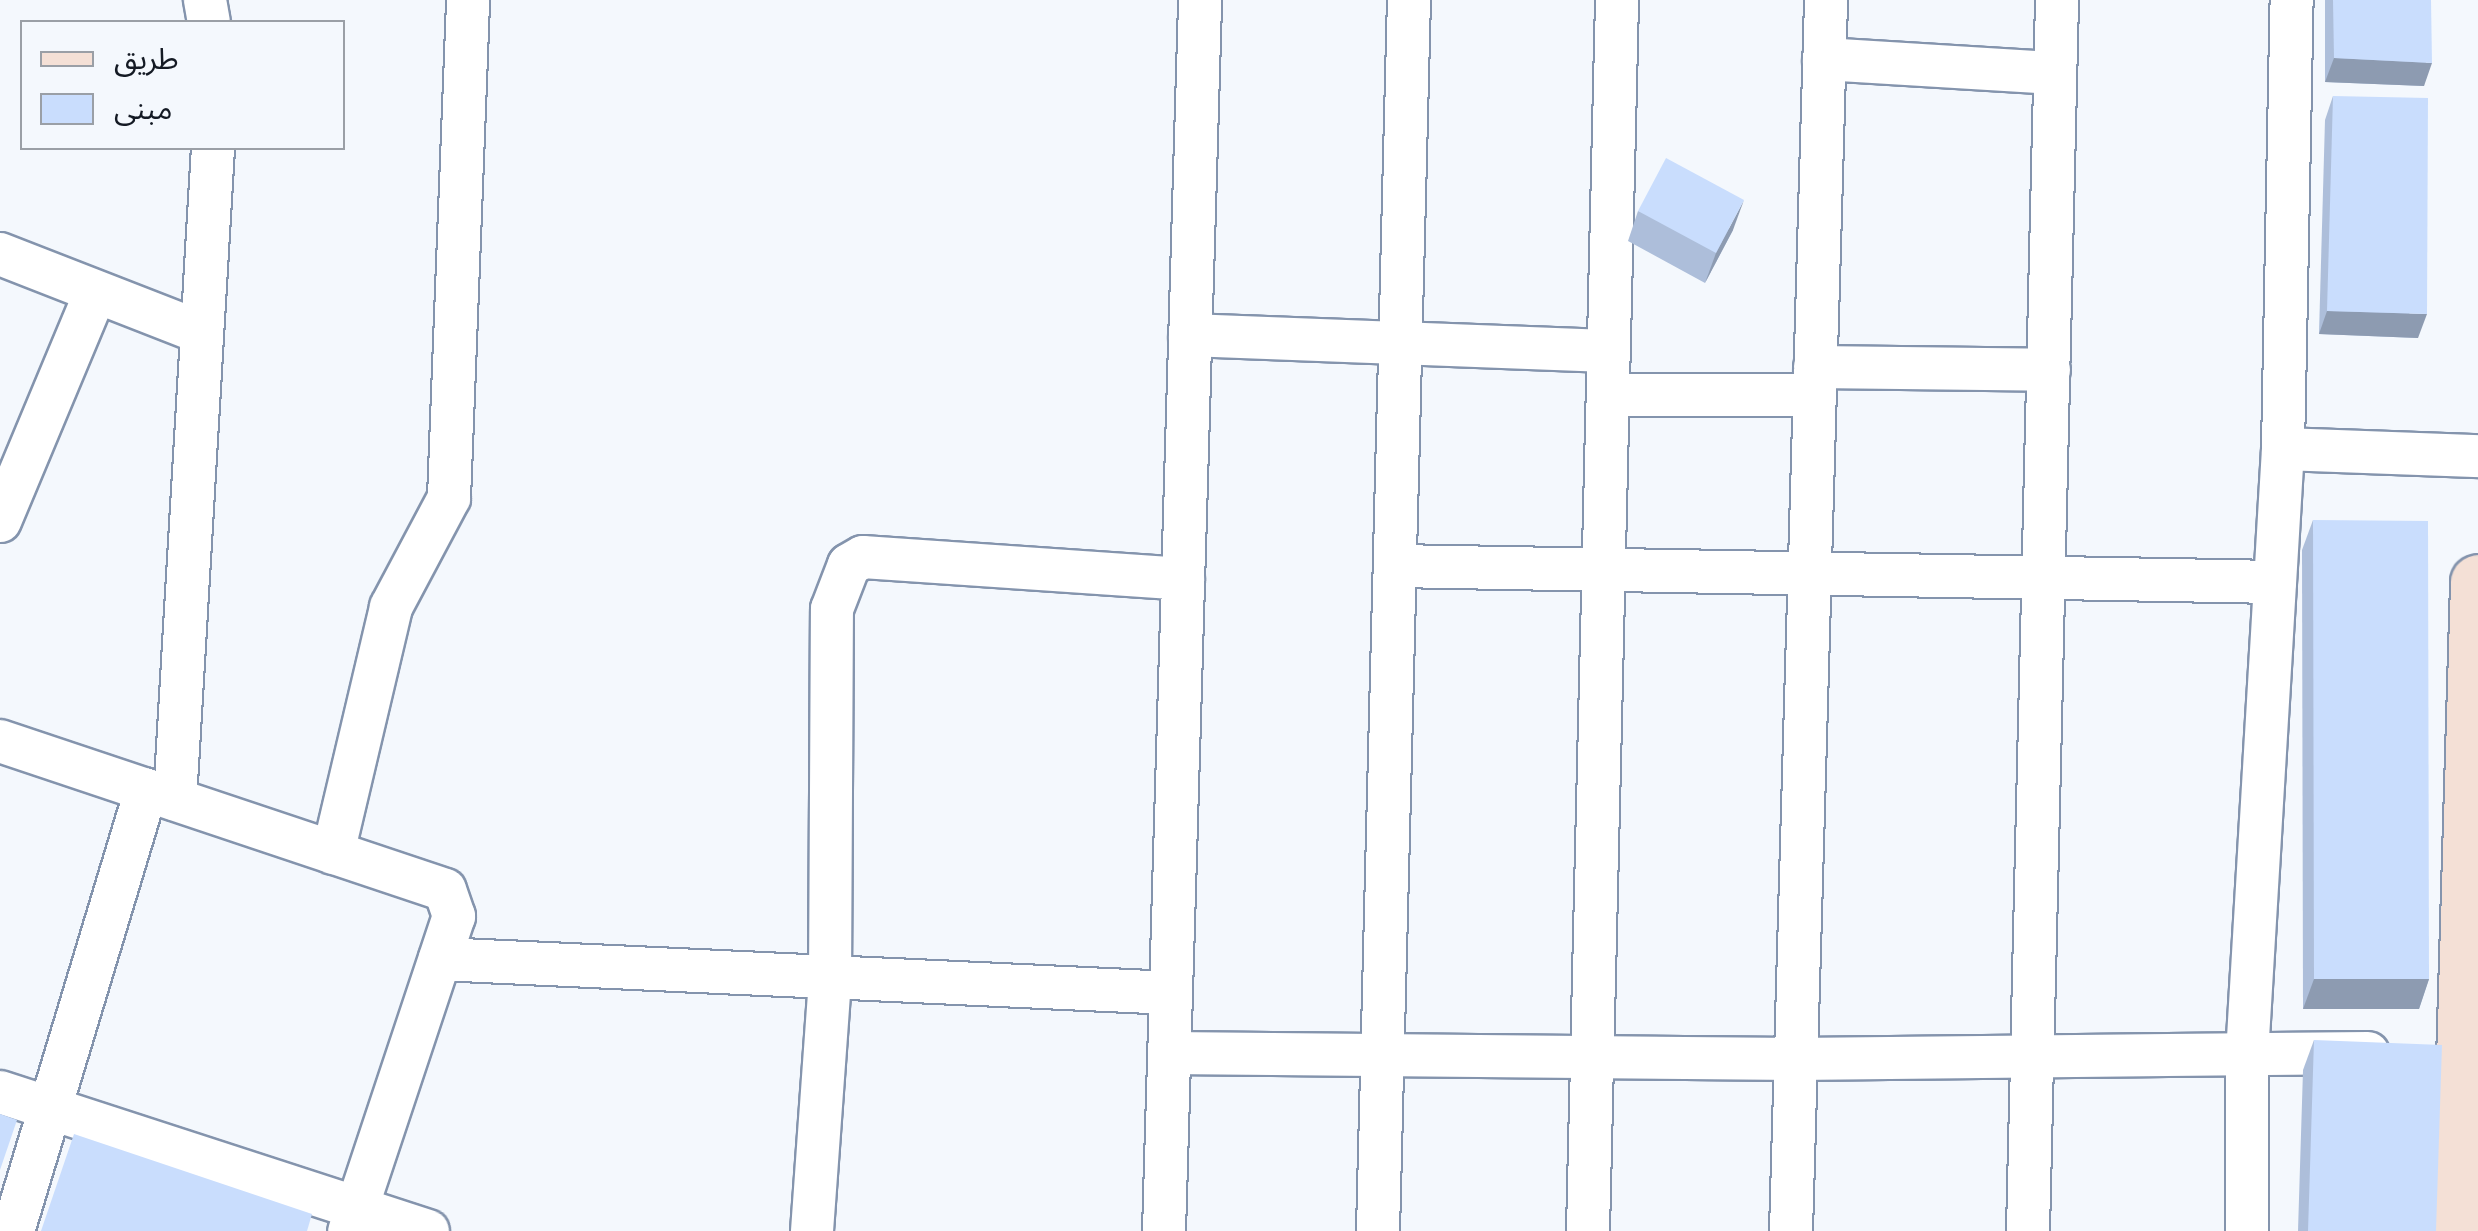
<!DOCTYPE html>
<meta charset="utf-8">
<style>
body{margin:0}
#map{position:relative;width:2478px;height:1231px;overflow:hidden;background:#f4f8fd;font-family:Barlow,"Noto Sans Arabic",sans-serif}
div>[style]{position:absolute}
[style*='--x']{left:calc(var(--x)*1px);top:calc(var(--y)*1px);width:calc(var(--w)*1px);rotate:calc(var(--a)*1deg)}
.roads{filter:drop-shadow(2px 0 #8494ad) drop-shadow(-2px 0 #8494ad) drop-shadow(0 2px #8494ad) drop-shadow(0 -2px #8494ad)}
.street>*{height:42px;margin:-21px;padding:0 21px;transform-origin:21px;border-radius:21px;background:#fff}
.secondary>*{height:55px;margin:-27.5px;padding:0 27.5px;transform-origin:27.5px;border-radius:27.5px;background:#f4e0d6}
.wall>*{inset:0;background:#adbeda}
.shaded-wall>*{inset:0;background:#8d9bb1}
.building>*{inset:0;background:#c9ddfd}
span{translate:-50% -50%;white-space:nowrap;text-align:center;line-height:1.15;-webkit-text-stroke:10px #f4f8fd;paint-order:stroke}
.legend{position:absolute;left:20px;top:20px;width:325px;height:130px;box-sizing:border-box;background:#f4f8fd;border:2px solid #9a9fa6;margin:0;padding:12px 18px;list-style:none;font-size:30px;color:#141a24}
.legend li{display:flex;align-items:center;gap:20px;height:50px}
.legend b{width:50px;border:2px solid #9a9fa6}
</style>
<div id="map">
<div class="roads">
<div class="street">
<div style="--x:205;--y:0;--w:22;--a:80"></div>
<div style="--x:1824;--y:59;--w:231;--a:3.5"></div>
<div style="--x:0;--y:254;--w:215;--a:21.3"></div>
<div style="--x:1190;--y:335;--w:416;--a:2.2"></div>
<div style="--x:1815;--y:367;--w:234;--a:0.7"></div>
<div style="--x:1608;--y:395;--w:206;--a:0"></div>
<div style="--x:2283;--y:449;--w:195;--a:2.1"></div>
<div style="--x:0;--y:521;--w:248;--a:-67.3"></div>
<div style="--x:1395;--y:566;--w:880;--a:1.04"></div>
<div style="--x:0;--y:741;--w:469;--a:18.5"></div>
<div style="--x:445;--y:890;--w:28;--a:71"></div>
<div style="--x:454;--y:916;--w:332;--a:108.4"></div>
<div style="--x:175;--y:799;--w:652;--a:-86.66"></div>
<div style="--x:333;--y:853;--w:253;--a:-76.7"></div>
<div style="--x:391;--y:607;--w:123;--a:-62"></div>
<div style="--x:449;--y:498;--w:498;--a:-87.8"></div>
<div style="--x:440;--y:959;--w:732;--a:2.66"></div>
<div style="--x:1169;--y:1053;--w:627;--a:0.55"></div>
<div style="--x:1796;--y:1059;--w:572;--a:-0.6"></div>
<div style="--x:0;--y:1092;--w:450;--a:18"></div>
<div style="--x:13;--y:1231;--w:461;--a:-73.2"></div>
<div style="--x:812;--y:1231;--w:250;--a:-85.9"></div>
<div style="--x:830;--y:982;--w:373;--a:-89.7"></div>
<div style="--x:832;--y:609;--w:47;--a:-68.9"></div>
<div style="--x:849;--y:565;--w:16;--a:-30"></div>
<div style="--x:863;--y:557;--w:321;--a:3.9"></div>
<div style="--x:1164;--y:1231;--w:1232;--a:-88.32"></div>
<div style="--x:1378;--y:1231;--w:1231;--a:-88.56"></div>
<div style="--x:1588;--y:1231;--w:1231;--a:-88.65"></div>
<div style="--x:1791;--y:1231;--w:1231;--a:-88.37"></div>
<div style="--x:2028;--y:1231;--w:1231;--a:-88.65"></div>
<div style="--x:2247;--y:1231;--w:176;--a:-90"></div>
<div style="--x:2247;--y:1055;--w:607;--a:-86.6"></div>
<div style="--x:2283;--y:449;--w:449;--a:-88.9"></div>
</div>
<div class="secondary">
<div style="--x:2459;--y:1231;--w:649;--a:-88.32"></div>
</div>
</div>
<div class="wall">
<div style="clip-path:polygon(2325px 0,2431px 0,2424px 86px,2325px 82px)"></div>
<div style="clip-path:polygon(2333px 96px,2418px 338px,2319px 334px,2325px 120px)"></div>
<div style="clip-path:polygon(1638px 211px,1733px 230px,1705px 283px,1628px 241px)"></div>
<div style="clip-path:polygon(2313px 520px,2429px 979px,2419px 1009px,2303px 1009px,2302px 550px)"></div>
<div style="clip-path:polygon(2314px 1040px,2436px 1231px,2298px 1231px,2303px 1070px)"></div>
</div>
<div class="shaded-wall">
<div style="clip-path:polygon(2334px 58px,2432px 63px,2424px 86px,2325px 82px)"></div>
<div style="clip-path:polygon(1744px 200px,1733px 230px,1705px 283px,1716px 253px)"></div>
<div style="clip-path:polygon(2327px 311px,2427px 314px,2418px 338px,2319px 334px)"></div>
<div style="clip-path:polygon(2314px 979px,2429px 979px,2419px 1009px,2303px 1009px)"></div>
</div>
<div class="building">
<div style="clip-path:polygon(2333px 0,2431px 0,2432px 63px,2334px 58px)"></div>
<div style="clip-path:polygon(2333px 96px,2428px 98px,2427px 314px,2327px 311px)"></div>
<div style="clip-path:polygon(1666px 158px,1744px 200px,1716px 253px,1638px 211px)"></div>
<div style="clip-path:polygon(2313px 520px,2428px 521px,2429px 979px,2314px 979px)"></div>
<div style="clip-path:polygon(2314px 1040px,2442px 1045px,2436px 1231px,2308px 1231px)"></div>
<div style="clip-path:polygon(0 1114px,17px 1120px,0 1170px)"></div>
<div style="clip-path:polygon(74px 1134px,312px 1214px,307px 1231px,41px 1231px)"></div>
</div>
<ul class="legend">
<li><b style="height:12px;background:#f4e0d6"></b>طريق</li>
<li><b style="height:28px;background:#c9ddfd"></b>مبنى</li>
</ul>
</div>
